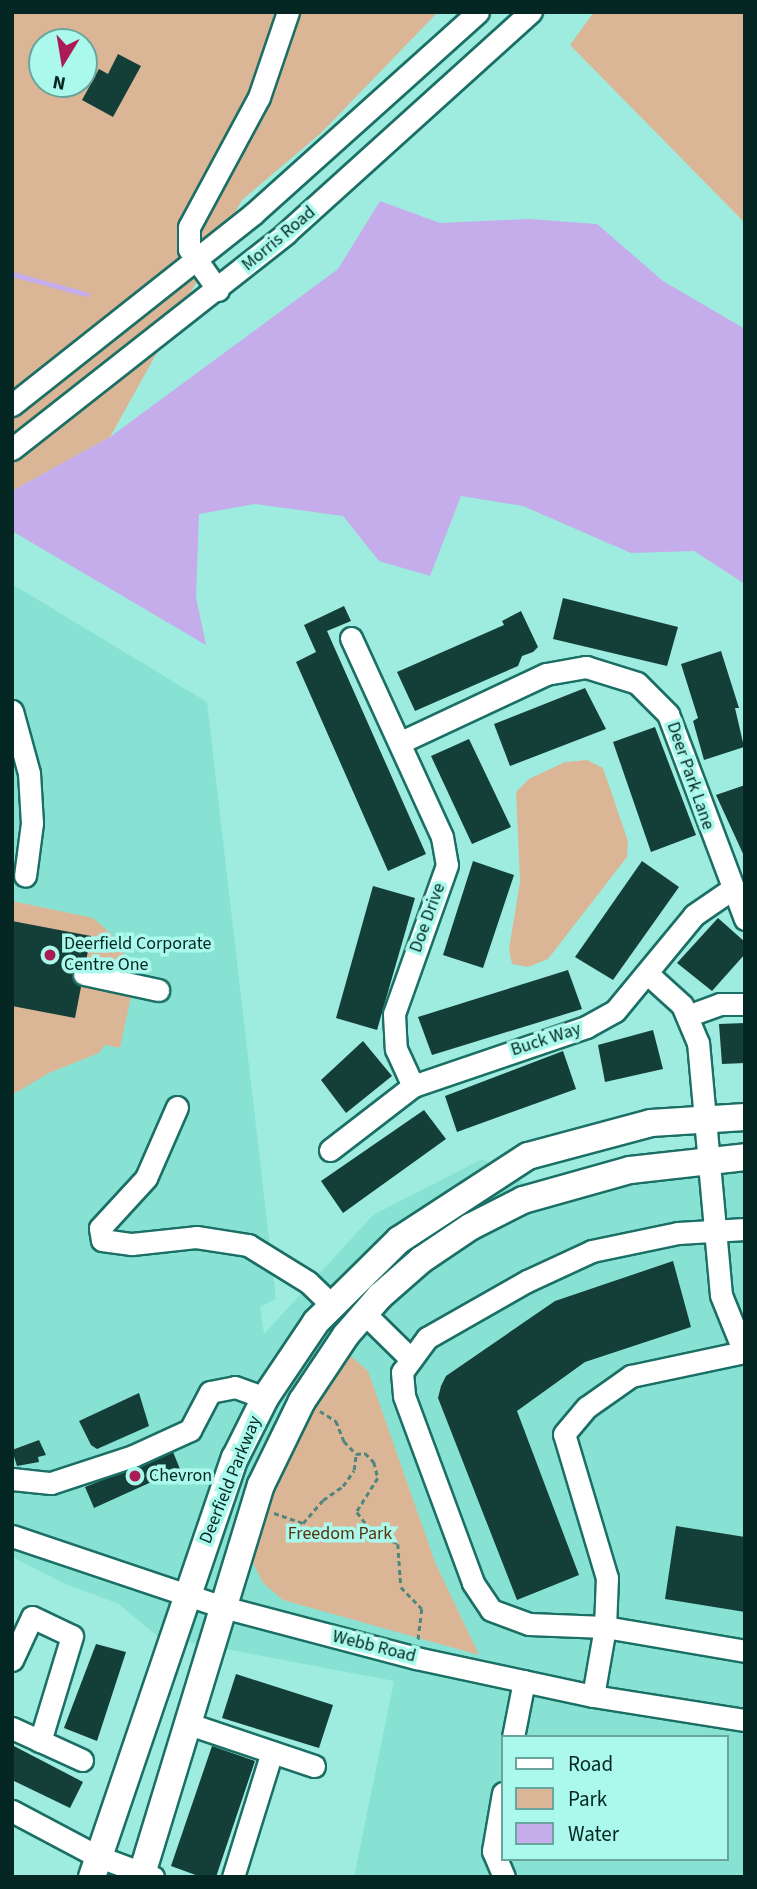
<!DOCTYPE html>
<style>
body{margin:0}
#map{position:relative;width:757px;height:1889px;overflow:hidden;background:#9eecdf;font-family:"Source Sans 3",sans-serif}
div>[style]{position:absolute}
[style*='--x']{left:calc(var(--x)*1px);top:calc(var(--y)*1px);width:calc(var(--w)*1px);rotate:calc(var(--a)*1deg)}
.built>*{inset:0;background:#88e2d3}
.green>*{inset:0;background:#dbb696}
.water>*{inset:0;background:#c5acea}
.stream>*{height:5px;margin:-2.5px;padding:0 2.5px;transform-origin:2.5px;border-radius:2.5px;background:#c5acea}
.building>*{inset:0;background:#143e38}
.path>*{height:2.5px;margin-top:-1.25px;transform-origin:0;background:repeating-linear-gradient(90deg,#4f867e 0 5px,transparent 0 8.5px)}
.roads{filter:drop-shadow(2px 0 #1b6f65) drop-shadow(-2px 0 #1b6f65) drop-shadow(0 2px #1b6f65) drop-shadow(0 -2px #1b6f65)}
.minor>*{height:21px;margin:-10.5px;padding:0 10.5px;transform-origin:10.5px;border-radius:10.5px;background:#fff}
.major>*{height:26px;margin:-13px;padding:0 13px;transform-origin:13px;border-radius:13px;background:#fff}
.dots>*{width:19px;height:19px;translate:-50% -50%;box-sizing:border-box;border:4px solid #abf9ec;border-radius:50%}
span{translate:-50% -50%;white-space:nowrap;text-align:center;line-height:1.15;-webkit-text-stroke:7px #abf9ec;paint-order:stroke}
.street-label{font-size:18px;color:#052723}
.poi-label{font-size:18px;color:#052723}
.left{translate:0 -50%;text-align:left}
.park-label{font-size:18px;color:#57330c}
.frame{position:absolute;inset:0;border:14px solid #052723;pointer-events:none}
.legend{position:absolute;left:501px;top:1735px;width:228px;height:126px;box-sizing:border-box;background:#abf9ec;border:2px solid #69a59c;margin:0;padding:9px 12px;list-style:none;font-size:21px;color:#052723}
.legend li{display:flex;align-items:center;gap:14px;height:35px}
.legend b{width:35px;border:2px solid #69a59c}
.north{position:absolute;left:28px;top:28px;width:70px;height:70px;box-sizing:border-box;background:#abf9ec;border:2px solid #69a59c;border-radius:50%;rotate:191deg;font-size:19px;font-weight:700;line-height:28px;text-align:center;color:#052723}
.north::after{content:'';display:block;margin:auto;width:24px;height:32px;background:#ab1c57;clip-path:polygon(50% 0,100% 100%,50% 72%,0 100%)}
</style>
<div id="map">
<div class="built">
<div style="clip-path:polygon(evenodd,12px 584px,207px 702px,276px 1299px,260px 1307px,264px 1334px,373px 1215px,482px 1159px,549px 1197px,663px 1172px,745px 1169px,745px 1877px,354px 1877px,394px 1681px,157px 1636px,119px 1604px,63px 1583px,12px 1557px,12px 584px,503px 1737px,727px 1737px,727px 1859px,503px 1859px,503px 1737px)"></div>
</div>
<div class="green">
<div style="clip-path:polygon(evenodd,12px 12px,438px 12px,321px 133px,242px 200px,110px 437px,12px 491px,12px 12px,42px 42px,84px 42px,84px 84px,42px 84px,42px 42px)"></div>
<div style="clip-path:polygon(594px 12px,745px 12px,745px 223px,570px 45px)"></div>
<div style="clip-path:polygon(587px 760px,603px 768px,628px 841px,627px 857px,548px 959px,528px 967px,512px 964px,509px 949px,520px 882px,516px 792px,529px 779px,565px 762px)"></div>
<div style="clip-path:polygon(12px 901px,93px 918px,118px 940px,135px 978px,120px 1048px,105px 1045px,99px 1053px,49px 1073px,12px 1095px)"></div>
<div style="clip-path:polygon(347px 1353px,368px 1371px,435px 1562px,479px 1655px,283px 1600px,263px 1583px,251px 1559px,276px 1482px,329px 1376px)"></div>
</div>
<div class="water">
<div style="clip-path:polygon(380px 201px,440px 223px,529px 219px,597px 224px,663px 281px,745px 329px,745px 584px,694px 551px,631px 553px,523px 506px,461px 496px,430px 576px,379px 561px,343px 516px,255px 504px,199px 514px,196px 597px,206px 645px,12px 531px,12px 491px,110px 437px,338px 269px)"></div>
</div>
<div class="stream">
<div style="--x:12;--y:274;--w:77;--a:15.1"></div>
</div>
<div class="building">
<div style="clip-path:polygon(118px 54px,141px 66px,113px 117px,82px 100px,99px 69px,108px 74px)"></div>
<div style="clip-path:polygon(563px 598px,678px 627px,667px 666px,553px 639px)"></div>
<div style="clip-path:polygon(344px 606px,351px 621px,327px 631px,426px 854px,388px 871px,296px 662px,316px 652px,304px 625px)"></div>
<div style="clip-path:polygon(521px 611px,538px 647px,533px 652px,522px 656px,518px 666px,415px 711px,397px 672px,504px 625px,502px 621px)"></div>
<div style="clip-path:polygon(721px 651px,739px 708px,735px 708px,744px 747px,704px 760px,693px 721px,698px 718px,681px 664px)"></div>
<div style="clip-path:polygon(585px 688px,606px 729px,510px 766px,494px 724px)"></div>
<div style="clip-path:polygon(655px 727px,696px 835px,651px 852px,613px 742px)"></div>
<div style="clip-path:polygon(469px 739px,511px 827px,472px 844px,431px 756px)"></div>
<div style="clip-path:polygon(745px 785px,745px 858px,716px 795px)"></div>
<div style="clip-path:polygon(473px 861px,514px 875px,483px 968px,443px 955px)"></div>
<div style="clip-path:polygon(642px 861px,679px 887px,613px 980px,575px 957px)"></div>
<div style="clip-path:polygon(373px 886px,415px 898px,377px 1030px,336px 1018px)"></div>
<div style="clip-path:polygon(718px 918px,745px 942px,745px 954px,712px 991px,677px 963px)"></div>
<div style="clip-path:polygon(12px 921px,91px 936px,86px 961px,75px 965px,71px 972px,81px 987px,75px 1018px,12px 1006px)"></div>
<div style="clip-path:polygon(568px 970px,582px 1009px,432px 1055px,418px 1017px)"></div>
<div style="clip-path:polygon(745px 1023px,745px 1063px,722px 1064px,719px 1024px)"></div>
<div style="clip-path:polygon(653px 1030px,663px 1069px,605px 1082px,598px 1045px)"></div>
<div style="clip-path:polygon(363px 1041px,392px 1076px,346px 1113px,321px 1080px)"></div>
<div style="clip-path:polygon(563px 1051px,576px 1089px,457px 1132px,445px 1096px)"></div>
<div style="clip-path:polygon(424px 1110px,446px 1139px,343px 1213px,321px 1181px)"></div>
<div style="clip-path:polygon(673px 1261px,691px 1327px,585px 1362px,517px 1411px,579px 1575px,517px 1600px,438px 1398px,441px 1386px,446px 1376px,555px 1301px)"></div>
<div style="clip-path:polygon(139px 1393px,149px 1426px,97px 1449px,91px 1445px,79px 1421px)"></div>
<div style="clip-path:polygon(39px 1440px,46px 1455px,38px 1457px,39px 1462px,17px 1466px,12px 1450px)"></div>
<div style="clip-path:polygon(173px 1452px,180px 1469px,94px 1508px,85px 1487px)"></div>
<div style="clip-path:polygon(676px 1526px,745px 1537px,745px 1612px,665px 1599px)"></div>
<div style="clip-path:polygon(96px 1644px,126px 1652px,97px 1741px,64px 1728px)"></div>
<div style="clip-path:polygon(236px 1674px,333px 1705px,319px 1748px,222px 1718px)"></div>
<div style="clip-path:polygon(12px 1745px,83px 1782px,70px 1808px,12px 1780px)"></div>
<div style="clip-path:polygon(212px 1746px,255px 1761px,216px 1877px,201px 1877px,171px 1866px)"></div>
</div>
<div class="path">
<div style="--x:320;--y:1411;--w:19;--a:32"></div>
<div style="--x:336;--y:1421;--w:22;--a:68"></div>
<div style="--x:344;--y:1441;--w:18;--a:47"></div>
<div style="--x:356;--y:1454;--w:9;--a:-6"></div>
<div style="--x:365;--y:1453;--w:13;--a:45"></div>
<div style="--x:374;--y:1462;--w:16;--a:76"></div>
<div style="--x:378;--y:1478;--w:40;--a:122"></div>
<div style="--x:357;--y:1512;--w:21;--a:53"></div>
<div style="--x:370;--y:1529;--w:32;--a:28"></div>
<div style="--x:398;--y:1544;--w:43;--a:86"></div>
<div style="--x:401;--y:1587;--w:30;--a:46"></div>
<div style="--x:422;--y:1609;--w:32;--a:97"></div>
<div style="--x:274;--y:1513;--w:31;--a:19"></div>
<div style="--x:303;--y:1523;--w:30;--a:-49"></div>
<div style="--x:323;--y:1500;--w:24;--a:-35"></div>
<div style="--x:343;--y:1486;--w:19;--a:-55"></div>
<div style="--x:354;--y:1470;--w:16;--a:-83"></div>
</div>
<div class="roads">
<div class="minor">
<div style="--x:218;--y:290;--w:50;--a:-125.3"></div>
<div style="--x:189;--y:249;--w:22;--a:-90"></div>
<div style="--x:189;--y:227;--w:148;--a:-61.7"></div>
<div style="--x:259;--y:97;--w:90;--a:-71.2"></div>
<div style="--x:12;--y:405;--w:308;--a:-38.4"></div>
<div style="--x:253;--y:214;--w:302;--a:-41.9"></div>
<div style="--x:12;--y:449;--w:349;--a:-38.2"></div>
<div style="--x:286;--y:233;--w:330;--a:-42.1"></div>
<div style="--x:351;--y:638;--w:219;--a:65.4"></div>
<div style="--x:442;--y:837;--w:28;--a:80"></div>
<div style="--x:447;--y:865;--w:158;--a:109.6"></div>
<div style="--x:394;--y:1014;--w:35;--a:87"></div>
<div style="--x:396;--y:1049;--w:41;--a:65.3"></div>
<div style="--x:12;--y:711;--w:64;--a:74.7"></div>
<div style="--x:29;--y:773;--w:50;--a:86.6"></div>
<div style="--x:32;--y:823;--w:53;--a:97.5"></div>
<div style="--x:401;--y:742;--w:160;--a:-25.1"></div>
<div style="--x:546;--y:674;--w:41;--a:-9.9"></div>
<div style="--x:586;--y:667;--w:53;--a:17.4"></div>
<div style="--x:637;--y:683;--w:44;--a:45"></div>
<div style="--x:668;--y:714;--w:219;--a:69.4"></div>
<div style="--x:84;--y:974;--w:76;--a:12.2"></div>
<div style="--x:687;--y:1016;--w:35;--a:-20"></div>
<div style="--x:720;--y:1004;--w:25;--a:0"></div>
<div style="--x:177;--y:1107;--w:77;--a:113.6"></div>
<div style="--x:146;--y:1178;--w:68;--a:132.6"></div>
<div style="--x:100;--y:1228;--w:12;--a:81"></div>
<div style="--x:102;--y:1240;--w:30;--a:8"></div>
<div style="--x:132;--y:1244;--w:64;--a:-6.2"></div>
<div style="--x:196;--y:1237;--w:53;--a:8.7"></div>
<div style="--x:248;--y:1245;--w:70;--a:31.7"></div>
<div style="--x:308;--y:1282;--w:32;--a:44"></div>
<div style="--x:330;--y:1150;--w:105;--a:-37.6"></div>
<div style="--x:413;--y:1086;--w:183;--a:-18.8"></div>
<div style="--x:586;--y:1027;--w:33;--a:-29"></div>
<div style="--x:615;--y:1011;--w:124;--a:-50.5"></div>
<div style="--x:694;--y:915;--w:46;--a:-34.4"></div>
<div style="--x:745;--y:1229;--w:67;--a:176.6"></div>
<div style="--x:678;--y:1233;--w:88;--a:168.2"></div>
<div style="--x:592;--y:1251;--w:72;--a:155.2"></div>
<div style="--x:527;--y:1281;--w:115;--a:150.3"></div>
<div style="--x:427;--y:1338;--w:42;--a:126.3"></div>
<div style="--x:402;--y:1372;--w:24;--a:85"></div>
<div style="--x:404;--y:1396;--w:199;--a:69.7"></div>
<div style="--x:473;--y:1583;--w:32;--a:56"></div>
<div style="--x:491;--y:1610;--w:40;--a:20.2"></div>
<div style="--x:529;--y:1624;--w:76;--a:2.3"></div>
<div style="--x:605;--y:1627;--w:142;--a:9.7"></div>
<div style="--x:364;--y:1313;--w:66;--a:44.4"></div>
<div style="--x:12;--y:1479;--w:39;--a:6"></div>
<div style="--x:51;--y:1483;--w:86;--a:-18.2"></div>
<div style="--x:133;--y:1456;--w:63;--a:-24.5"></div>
<div style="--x:190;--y:1430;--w:43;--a:-62.2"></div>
<div style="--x:210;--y:1392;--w:25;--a:-11"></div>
<div style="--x:235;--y:1387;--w:32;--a:20"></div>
<div style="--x:12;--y:1536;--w:223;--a:18.6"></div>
<div style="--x:223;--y:1607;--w:200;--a:14.8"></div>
<div style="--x:416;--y:1658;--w:181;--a:12.1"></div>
<div style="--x:593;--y:1696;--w:154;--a:9"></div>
<div style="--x:12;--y:1660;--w:47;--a:-65.1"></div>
<div style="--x:32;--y:1617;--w:44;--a:25.4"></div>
<div style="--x:72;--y:1636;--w:110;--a:106.9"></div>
<div style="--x:593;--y:1696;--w:70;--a:-80.1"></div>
<div style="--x:605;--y:1627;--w:49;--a:-87.7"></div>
<div style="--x:607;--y:1578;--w:150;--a:-106.6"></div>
<div style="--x:564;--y:1434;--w:35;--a:-50"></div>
<div style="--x:587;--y:1407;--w:54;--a:-35.2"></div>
<div style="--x:631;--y:1376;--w:116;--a:-12"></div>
<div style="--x:744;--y:1352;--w:61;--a:-112"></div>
<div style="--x:721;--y:1295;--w:253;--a:-95.2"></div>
<div style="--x:698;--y:1043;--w:41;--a:-112.8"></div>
<div style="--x:682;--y:1005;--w:45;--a:-137.7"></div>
<div style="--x:186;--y:1723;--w:135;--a:18.6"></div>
<div style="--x:12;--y:1728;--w:77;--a:24.6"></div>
<div style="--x:513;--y:1737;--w:57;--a:-78.9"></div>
<div style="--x:503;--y:1793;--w:59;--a:99.8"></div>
<div style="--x:493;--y:1851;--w:28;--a:67"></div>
<div style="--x:12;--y:1811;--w:96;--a:27.9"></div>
<div style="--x:97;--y:1856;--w:60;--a:20.6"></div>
<div style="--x:233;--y:1877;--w:131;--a:-72.7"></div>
</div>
<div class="major">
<div style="--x:92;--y:1877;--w:443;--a:-71.2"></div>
<div style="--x:235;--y:1458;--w:67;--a:-63.4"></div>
<div style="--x:265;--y:1398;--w:92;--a:-56.1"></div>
<div style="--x:316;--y:1322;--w:117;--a:-44.7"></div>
<div style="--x:399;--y:1240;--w:154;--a:-33.1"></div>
<div style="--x:528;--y:1156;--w:127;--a:-15"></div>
<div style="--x:651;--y:1123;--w:94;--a:-3.7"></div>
<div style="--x:141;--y:1877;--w:410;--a:-73"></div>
<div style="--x:261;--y:1485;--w:93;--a:-64"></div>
<div style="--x:302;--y:1401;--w:79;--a:-56.3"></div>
<div style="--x:346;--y:1335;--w:52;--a:-48.9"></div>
<div style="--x:380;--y:1296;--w:55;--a:-41.3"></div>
<div style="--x:421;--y:1260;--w:59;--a:-34"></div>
<div style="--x:470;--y:1227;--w:59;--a:-27"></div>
<div style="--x:523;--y:1200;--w:111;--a:-15.7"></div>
<div style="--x:630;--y:1170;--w:116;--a:-6.4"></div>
</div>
</div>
<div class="dots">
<div style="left:50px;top:955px;background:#ab1c57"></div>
<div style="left:135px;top:1476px;background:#ab1c57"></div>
</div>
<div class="street-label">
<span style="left:279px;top:239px;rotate:-40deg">Morris Road</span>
<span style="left:690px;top:776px;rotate:71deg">Deer Park Lane</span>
<span style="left:428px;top:918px;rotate:-70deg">Doe Drive</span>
<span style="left:546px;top:1040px;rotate:-18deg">Buck Way</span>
<span style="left:231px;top:1480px;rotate:-68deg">Deerfield Parkway</span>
<span style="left:374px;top:1647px;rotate:14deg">Webb Road</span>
</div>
<div class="poi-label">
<span class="left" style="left:64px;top:955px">Deerfield Corporate<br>Centre One</span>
<span class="left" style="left:149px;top:1476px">Chevron</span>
</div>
<div class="park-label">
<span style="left:340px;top:1534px">Freedom Park</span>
</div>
<div class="frame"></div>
<ul class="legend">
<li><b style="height:9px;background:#fff"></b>Road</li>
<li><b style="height:19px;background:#dbb696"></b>Park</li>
<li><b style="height:19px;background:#c5acea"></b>Water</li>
</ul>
<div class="north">N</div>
</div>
